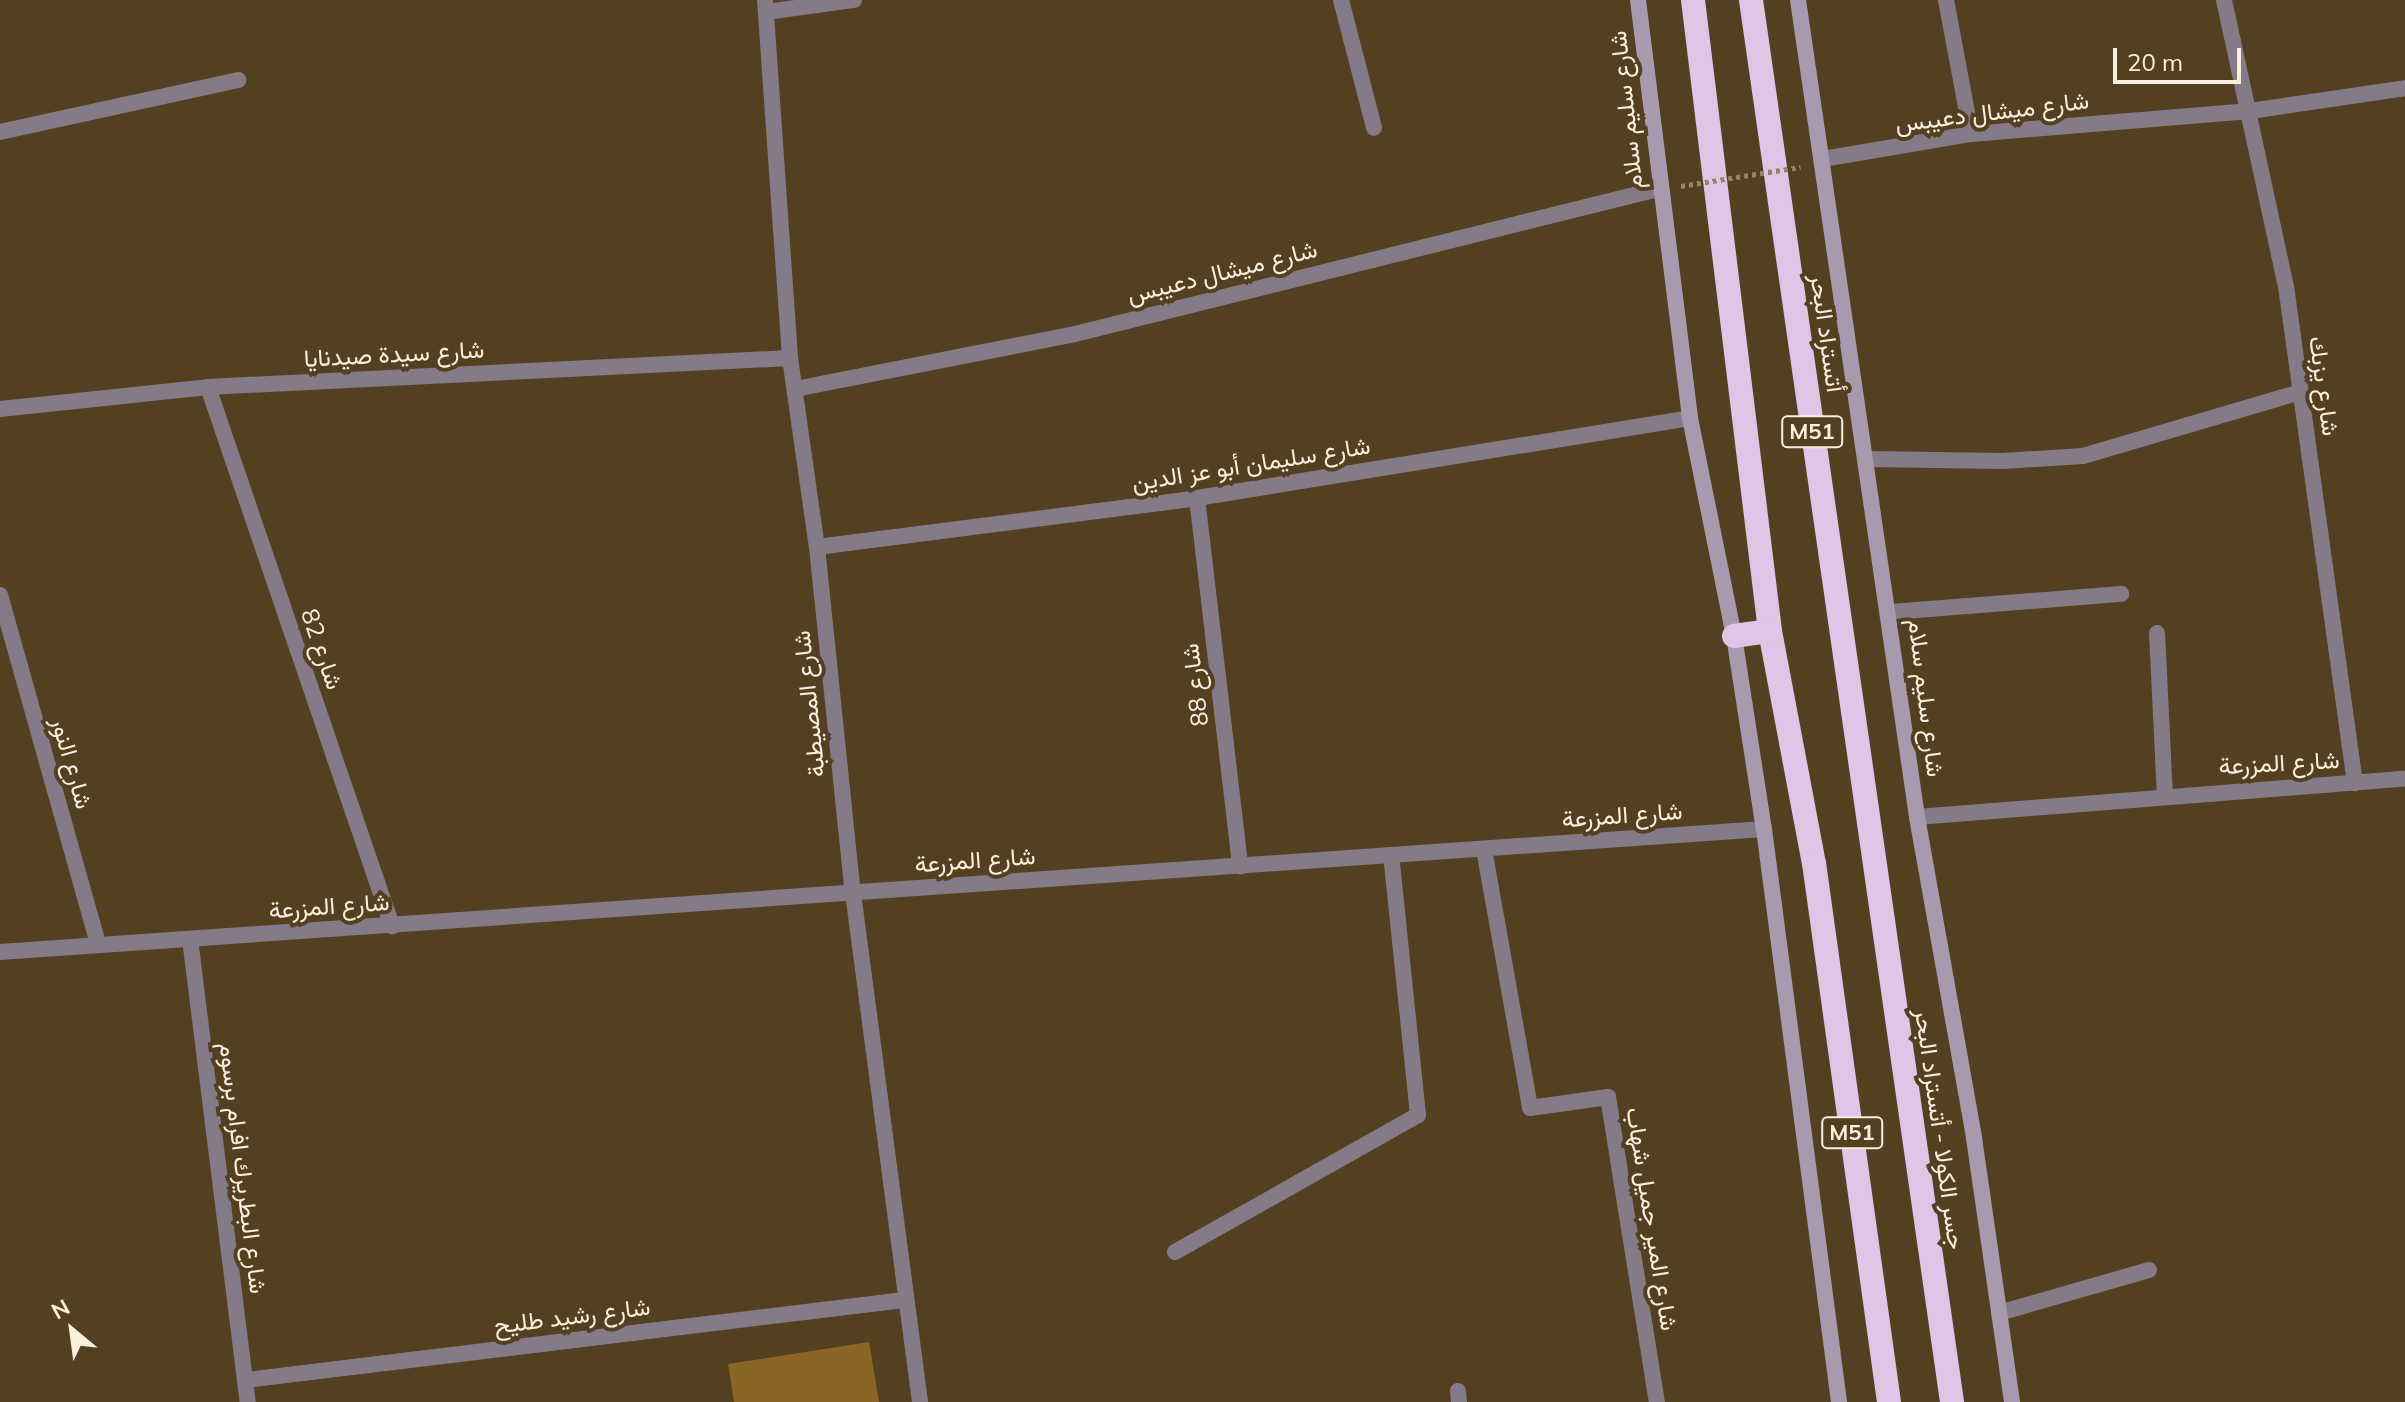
<!DOCTYPE html>
<meta charset="utf-8">
<style>
body{margin:0}
#map{position:relative;width:2405px;height:1402px;overflow:hidden;background:#534021;font-family:Mulish,Vazirmatn,sans-serif}
div>[style]{position:absolute}
[style*='--x']{left:calc(var(--x)*1px);top:calc(var(--y)*1px);width:calc(var(--w)*1px);rotate:calc(var(--a)*1deg)}
.green>*{inset:0;background:#8b6523}
.street>*{height:16px;margin:-8px;padding:0 8px;transform-origin:8px;border-radius:8px;background:#857b88}
.secondary>*{height:16px;margin:-8px;padding:0 8px;transform-origin:8px;border-radius:8px;background:#a999af}
.highway>*{height:24px;margin:-12px;padding:0 12px;transform-origin:12px;border-radius:12px;background:#dfc5e6}
.path-bridge>*{height:5px;margin-top:-2.5px;transform-origin:0;background:repeating-linear-gradient(90deg,#94846a 0 4px,transparent 0 8px)}
span{translate:-50% -50%;white-space:nowrap;text-align:center;line-height:1.15;-webkit-text-stroke:8px #534021;paint-order:stroke}
.shield-label span{padding:2px 6px;background:#534021;border:2px solid;border-radius:6px;-webkit-text-stroke-width:0}
.shield-label{font-size:22px;color:#faefdd;font-weight:700}
.street-label{font-size:24px;color:#faefdd}
.north{position:absolute;left:32px;top:1290px;width:80px;height:80px;-webkit-text-stroke:6px #534021;paint-order:stroke;rotate:331deg;font-size:22px;font-weight:700;line-height:32px;text-align:center;color:#faefdd}
.north::after{content:'';display:block;margin:auto;width:28px;height:36px;background:#faefdd;clip-path:polygon(50% 0,100% 100%,50% 72%,0 100%)}
.scale{position:absolute;left:2113px;top:48px;width:128px;height:36px;box-sizing:border-box;border:4px solid #faefdd;border-top:0;padding-left:10px;font-size:24px;line-height:28px;white-space:nowrap;color:#faefdd;-webkit-text-stroke:6px #534021;paint-order:stroke}
</style>
<div id="map">
<div class="green">
<div style="clip-path:polygon(869px 1342px,879px 1402px,734px 1402px,728px 1364px)"></div>
</div>
<div class="street">
<div style="--x:765;--y:0;--w:359;--a:86"></div>
<div style="--x:790;--y:358;--w:191;--a:81.9"></div>
<div style="--x:817;--y:547;--w:348;--a:84.1"></div>
<div style="--x:853;--y:893;--w:513;--a:82.5"></div>
<div style="--x:1341;--y:0;--w:132;--a:75.5"></div>
<div style="--x:1946;--y:0;--w:136;--a:79.4"></div>
<div style="--x:2224;--y:0;--w:293;--a:77.8"></div>
<div style="--x:2286;--y:286;--w:502;--a:82.1"></div>
<div style="--x:766;--y:12;--w:89;--a:-7.8"></div>
<div style="--x:0;--y:132;--w:244;--a:-12.3"></div>
<div style="--x:1823;--y:159;--w:150;--a:-9.6"></div>
<div style="--x:1971;--y:134;--w:280;--a:-4.7"></div>
<div style="--x:2250;--y:111;--w:157;--a:-8.4"></div>
<div style="--x:208;--y:387;--w:570;--a:71.15"></div>
<div style="--x:795;--y:389;--w:285;--a:-11.1"></div>
<div style="--x:1075;--y:334;--w:601;--a:-13.97"></div>
<div style="--x:0;--y:409;--w:209;--a:-6"></div>
<div style="--x:208;--y:387;--w:583;--a:-2.85"></div>
<div style="--x:1866;--y:459;--w:137;--a:0.8"></div>
<div style="--x:2003;--y:461;--w:80;--a:-3.6"></div>
<div style="--x:2083;--y:456;--w:227;--a:-16.4"></div>
<div style="--x:1197;--y:498;--w:371;--a:83.3"></div>
<div style="--x:817;--y:547;--w:383;--a:-7.3"></div>
<div style="--x:1197;--y:498;--w:499;--a:-9.2"></div>
<div style="--x:0;--y:595;--w:362;--a:74.3"></div>
<div style="--x:1891;--y:612;--w:231;--a:-4.5"></div>
<div style="--x:2157;--y:633;--w:161;--a:87.2"></div>
<div style="--x:1917;--y:817;--w:489;--a:-4.5"></div>
<div style="--x:1484;--y:849;--w:263;--a:79.9"></div>
<div style="--x:1530;--y:1108;--w:79;--a:-8"></div>
<div style="--x:1608;--y:1097;--w:309;--a:80.9"></div>
<div style="--x:190;--y:939;--w:467;--a:82.9"></div>
<div style="--x:0;--y:952;--w:1768;--a:-3.99"></div>
<div style="--x:1175;--y:1252;--w:279;--a:-29.4"></div>
<div style="--x:1418;--y:1115;--w:261;--a:-95.9"></div>
<div style="--x:1999;--y:1313;--w:156;--a:-16"></div>
<div style="--x:246;--y:1380;--w:663;--a:-6.93"></div>
<div style="--x:1458;--y:1391;--w:11;--a:85"></div>
</div>
<div class="secondary">
<div style="--x:1638;--y:0;--w:421;--a:82.9"></div>
<div style="--x:1690;--y:418;--w:222;--a:78.6"></div>
<div style="--x:1734;--y:636;--w:195;--a:81.2"></div>
<div style="--x:1764;--y:829;--w:578;--a:82.54"></div>
<div style="--x:1798;--y:0;--w:826;--a:81.71"></div>
<div style="--x:1917;--y:817;--w:326;--a:79.9"></div>
<div style="--x:1974;--y:1138;--w:267;--a:81.8"></div>
</div>
<div class="highway">
<div style="--x:1693;--y:0;--w:636;--a:83.04"></div>
<div style="--x:1770;--y:631;--w:236;--a:79.3"></div>
<div style="--x:1814;--y:863;--w:544;--a:82.08"></div>
<div style="--x:1751;--y:0;--w:1416;--a:81.84"></div>
<div style="--x:1734;--y:636;--w:36;--a:-8"></div>
</div>
<div class="path-bridge">
<div style="--x:1681;--y:186;--w:121;--a:-9.1"></div>
</div>
<div class="shield-label">
<span style="left:1812px;top:432px">M51</span>
<span style="left:1852px;top:1133px">M51</span>
</div>
<div class="street-label">
<span style="left:1626px;top:110px;rotate:-96deg">شارع سليم سلام</span>
<span style="left:1992px;top:112px;rotate:-7deg">شارع ميشال دعيبس</span>
<span style="left:1222px;top:272px;rotate:-14deg">شارع ميشال دعيبس</span>
<span style="left:1827px;top:333px;rotate:82deg">أتستراد البحر</span>
<span style="left:394px;top:354px;rotate:-3deg">شارع سيدة صيدنايا</span>
<span style="left:2324px;top:386px;rotate:82deg">شارع يزبك</span>
<span style="left:1251px;top:464px;rotate:-9deg">شارع سليمان أبو عز الدين</span>
<span style="left:322px;top:649px;rotate:71deg">شارع 82</span>
<span style="left:1195px;top:685px;rotate:-97deg">شارع 88</span>
<span style="left:1926px;top:698px;rotate:83deg">شارع سليم سلام</span>
<span style="left:809px;top:704px;rotate:-96deg">شارع المصيطبة</span>
<span style="left:72px;top:763px;rotate:74deg">شارع النور</span>
<span style="left:2279px;top:763px;rotate:-3deg">شارع المزرعة</span>
<span style="left:1622px;top:815px;rotate:-4deg">شارع المزرعة</span>
<span style="left:975px;top:860px;rotate:-4deg">شارع المزرعة</span>
<span style="left:329px;top:906px;rotate:-4deg">شارع المزرعة</span>
<span style="left:1940px;top:1129px;rotate:82deg">جسر الكولا - أتستراد البحر</span>
<span style="left:243px;top:1168px;rotate:83deg">شارع البطريرك افرام برسوم</span>
<span style="left:1652px;top:1219px;rotate:81deg">شارع المير جميل شهاب</span>
<span style="left:572px;top:1316px;rotate:-7deg">شارع رشيد طليح</span>
</div>
<div class="north">N</div>
<div class="scale">20 m</div>
</div>
